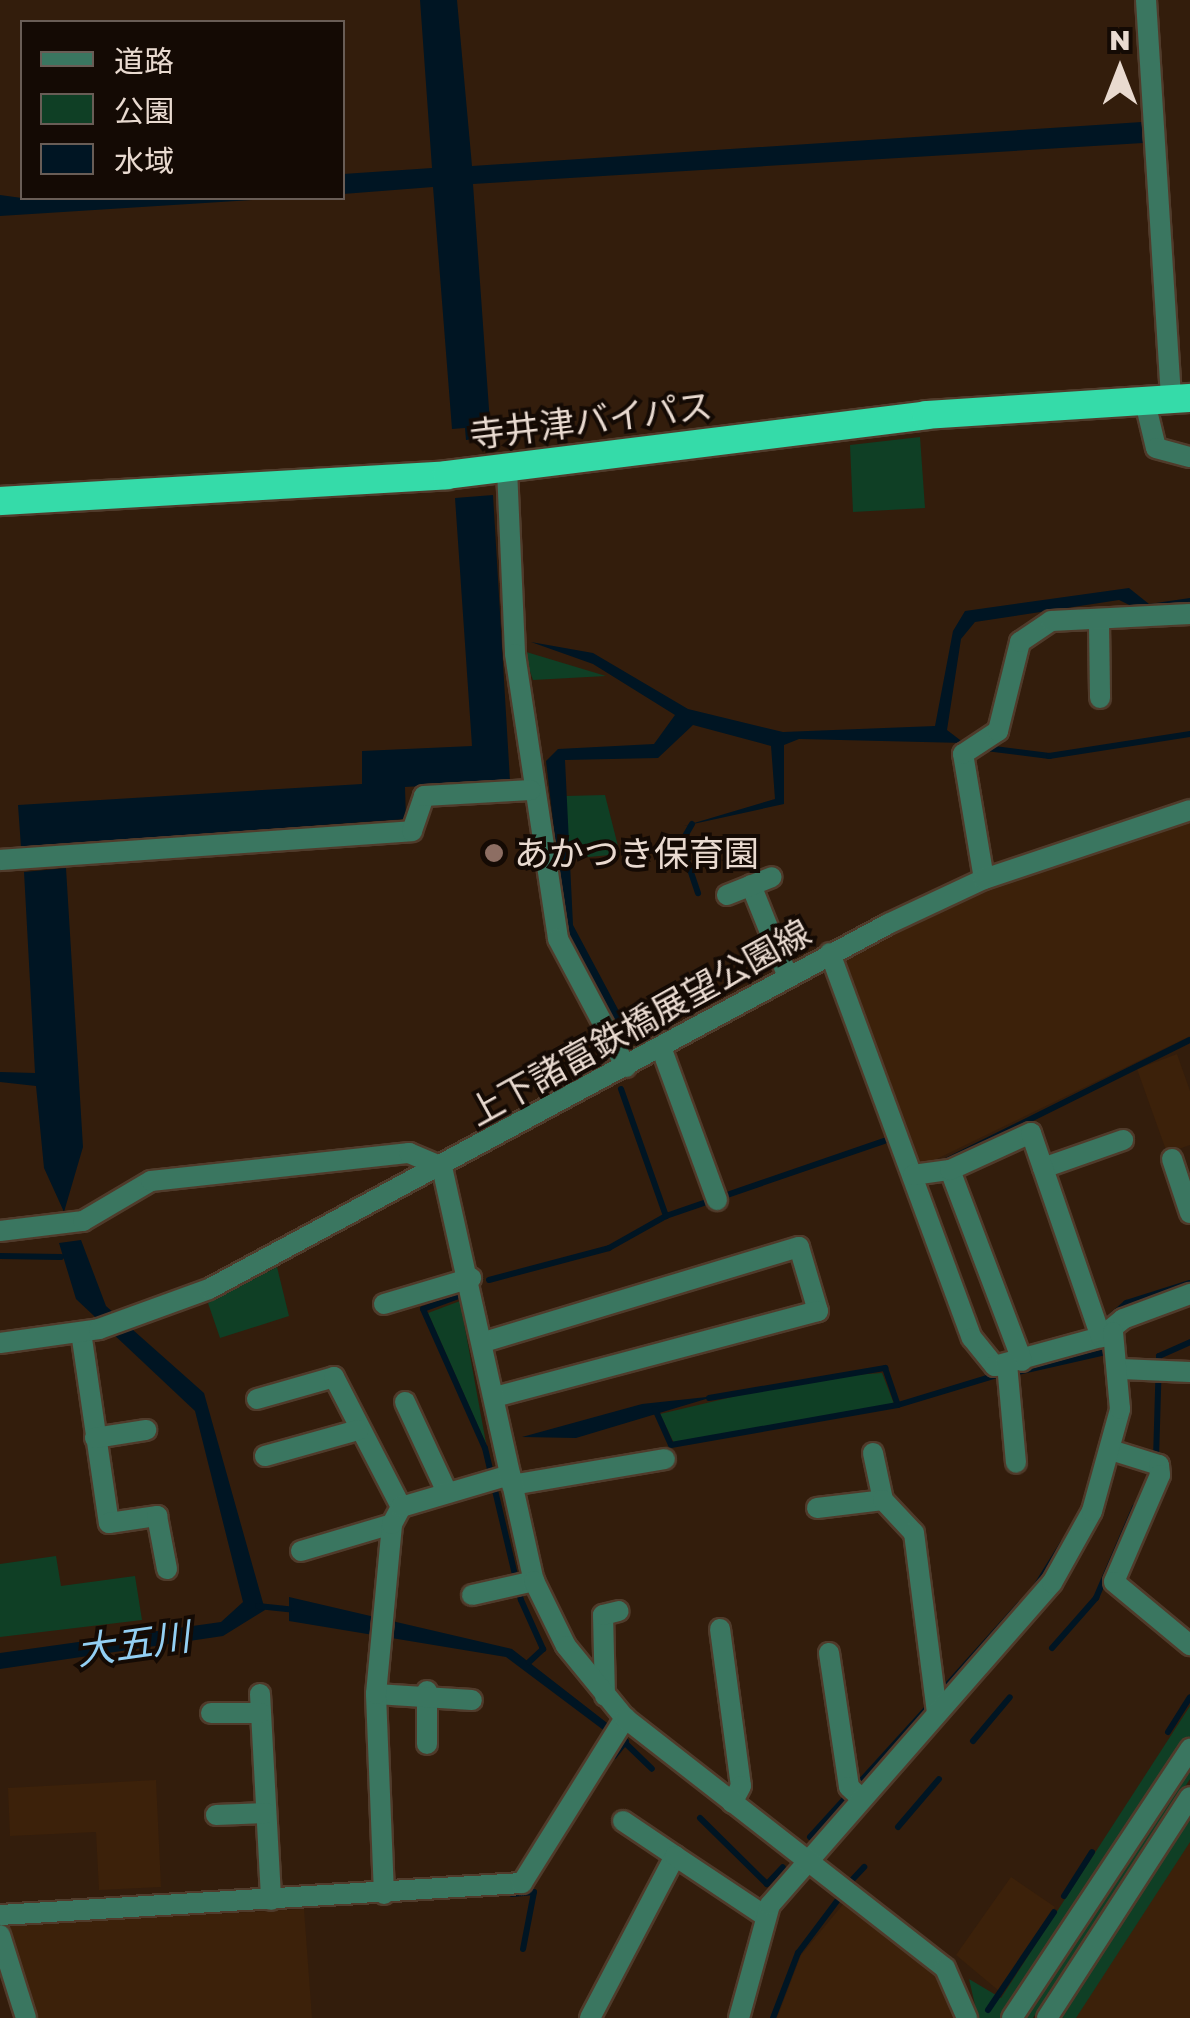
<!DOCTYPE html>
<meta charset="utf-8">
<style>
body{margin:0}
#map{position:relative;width:1190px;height:2018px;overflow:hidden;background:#331d0c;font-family:"Golos Text","Noto Sans JP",sans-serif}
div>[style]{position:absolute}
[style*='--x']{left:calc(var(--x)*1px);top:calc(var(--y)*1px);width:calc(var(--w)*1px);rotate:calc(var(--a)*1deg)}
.built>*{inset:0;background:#3c210a}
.green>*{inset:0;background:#0f3f25}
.water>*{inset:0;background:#001523}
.stream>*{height:6px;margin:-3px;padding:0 3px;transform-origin:3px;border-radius:3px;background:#001523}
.roads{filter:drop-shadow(2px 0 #503b2b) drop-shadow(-2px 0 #503b2b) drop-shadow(0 2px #503b2b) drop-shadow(0 -2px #503b2b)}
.minor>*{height:20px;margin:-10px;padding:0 10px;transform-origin:10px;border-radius:10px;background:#3a7660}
.tertiary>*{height:20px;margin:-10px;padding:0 10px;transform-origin:10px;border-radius:10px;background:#3a7660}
.trunk>*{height:28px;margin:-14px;padding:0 14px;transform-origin:14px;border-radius:14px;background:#35dba9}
.dots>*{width:28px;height:28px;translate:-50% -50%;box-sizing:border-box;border:5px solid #140a04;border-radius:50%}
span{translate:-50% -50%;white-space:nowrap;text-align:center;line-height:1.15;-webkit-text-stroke:8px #140a04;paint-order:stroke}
.street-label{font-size:35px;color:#e9dad0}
.poi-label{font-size:35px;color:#e9dad0}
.left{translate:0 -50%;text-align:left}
.water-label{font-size:38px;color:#93cff3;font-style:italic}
.legend{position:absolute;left:20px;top:20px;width:325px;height:180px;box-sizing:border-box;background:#140a04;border:2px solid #695d56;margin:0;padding:12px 18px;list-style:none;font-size:30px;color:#e9dad0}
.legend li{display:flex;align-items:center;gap:20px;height:50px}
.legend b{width:50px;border:2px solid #695d56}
.north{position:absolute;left:1070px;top:20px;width:100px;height:100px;-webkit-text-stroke:8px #140a04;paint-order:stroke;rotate:0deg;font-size:28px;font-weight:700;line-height:40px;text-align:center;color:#e9dad0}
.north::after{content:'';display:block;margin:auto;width:35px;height:45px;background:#e9dad0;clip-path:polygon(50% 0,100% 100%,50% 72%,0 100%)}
</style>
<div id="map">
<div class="built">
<div style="clip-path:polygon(1190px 821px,1190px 1036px,918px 1168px,843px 958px,992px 889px)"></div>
<div style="clip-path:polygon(1177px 1054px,1190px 1091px,1190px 1145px,1167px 1153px,1137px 1069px)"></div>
<div style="clip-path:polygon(156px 1780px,161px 1887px,99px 1890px,96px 1832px,10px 1836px,8px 1788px)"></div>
<div style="clip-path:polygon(1190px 1814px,1190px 2018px,1062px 2018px)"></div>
<div style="clip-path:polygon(1011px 1877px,1055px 1907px,999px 1991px,956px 1955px)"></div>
<div style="clip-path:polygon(845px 1902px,950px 1988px,954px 2018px,777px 2018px,801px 1955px)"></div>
<div style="clip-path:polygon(304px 1909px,312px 2018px,36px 2018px,5px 1925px)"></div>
</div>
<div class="green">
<div style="clip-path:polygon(920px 437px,925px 508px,853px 512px,850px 445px)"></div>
<div style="clip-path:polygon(523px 651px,606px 676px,533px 680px)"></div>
<div style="clip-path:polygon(605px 795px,620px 854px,568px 859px,566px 796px)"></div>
<div style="clip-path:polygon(277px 1267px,289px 1316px,220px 1338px,208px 1303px)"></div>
<div style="clip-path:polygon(460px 1301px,486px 1443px,486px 1444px,428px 1313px)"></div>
<div style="clip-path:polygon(882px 1373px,894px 1404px,864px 1412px,674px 1443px,660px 1414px,813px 1378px)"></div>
<div style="clip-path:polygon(56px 1556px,61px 1586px,135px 1576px,142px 1620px,0 1637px,0 1564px)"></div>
<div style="clip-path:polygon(1190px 1706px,1190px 1779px,1033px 2018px,978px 2018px,969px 1979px,1001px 1998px)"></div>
<div style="clip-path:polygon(1190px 1814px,1190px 1842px,1076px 2018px,1062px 2018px)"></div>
</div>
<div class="water">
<div style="clip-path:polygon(420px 0,457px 0,472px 166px,1142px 122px,1143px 143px,473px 184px,491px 437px,466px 440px,465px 428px,452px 429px,433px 187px,343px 194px,343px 174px,432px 168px)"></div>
<div style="clip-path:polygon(0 195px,22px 198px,285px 198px,0 216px)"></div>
<div style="clip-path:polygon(493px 495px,510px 781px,405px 787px,406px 819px,21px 847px,18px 805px,362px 784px,362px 751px,472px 746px,455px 498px)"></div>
<div style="clip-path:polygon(1129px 588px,1149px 604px,1190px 598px,1190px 606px,1146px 613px,1119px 600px,975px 622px,961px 639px,947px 730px,964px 743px,799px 739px,784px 745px,784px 804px,684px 826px,775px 799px,771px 746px,693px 725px,658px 758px,565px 760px,573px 925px,636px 1043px,626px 1047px,567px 941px,546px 761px,558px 749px,654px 744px,675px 715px,593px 664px,531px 642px,593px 653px,688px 709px,783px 732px,935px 726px,953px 631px,965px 611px)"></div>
<div style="clip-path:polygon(66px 868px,83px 1147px,64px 1212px,44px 1168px,36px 1086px,0 1082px,0 1072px,35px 1073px,24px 872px)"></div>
<div style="clip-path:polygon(81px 1240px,106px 1306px,204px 1393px,265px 1610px,223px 1636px,0 1669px,0 1653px,221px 1622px,243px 1602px,195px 1411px,76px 1299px,59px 1243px)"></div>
<div style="clip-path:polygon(716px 1396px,576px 1438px,522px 1437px,642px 1404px)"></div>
<div style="clip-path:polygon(289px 1597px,512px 1649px,611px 1726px,606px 1732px,506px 1657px,289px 1621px)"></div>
</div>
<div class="stream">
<div style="--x:986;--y:748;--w:64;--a:7.2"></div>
<div style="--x:1049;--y:756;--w:143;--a:-8.9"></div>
<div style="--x:692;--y:824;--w:22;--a:120"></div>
<div style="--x:681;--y:843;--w:53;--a:71.2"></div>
<div style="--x:621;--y:1089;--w:135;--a:70.5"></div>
<div style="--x:946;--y:1161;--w:272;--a:-26.4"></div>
<div style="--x:0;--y:1256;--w:61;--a:0.9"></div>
<div style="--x:489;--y:1280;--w:124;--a:-14.9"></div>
<div style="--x:609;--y:1248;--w:65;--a:-29.3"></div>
<div style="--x:666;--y:1216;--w:231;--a:-19"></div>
<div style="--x:456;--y:1297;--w:35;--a:160"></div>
<div style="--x:423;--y:1309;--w:152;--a:66"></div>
<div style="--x:485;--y:1448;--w:156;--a:76.7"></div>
<div style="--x:521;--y:1600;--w:54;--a:65.8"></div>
<div style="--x:543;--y:1649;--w:19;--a:137"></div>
<div style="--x:1109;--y:1318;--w:23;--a:-41"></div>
<div style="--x:1126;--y:1303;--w:67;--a:-17.4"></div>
<div style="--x:1009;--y:1374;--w:99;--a:-12.8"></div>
<div style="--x:709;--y:1398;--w:179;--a:-9.7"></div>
<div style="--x:885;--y:1368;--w:39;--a:71"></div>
<div style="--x:898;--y:1405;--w:103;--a:-16.9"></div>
<div style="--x:655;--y:1409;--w:39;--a:66"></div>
<div style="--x:671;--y:1445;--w:230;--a:-10"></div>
<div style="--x:1156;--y:1459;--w:103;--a:-88.3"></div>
<div style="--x:1159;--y:1356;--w:34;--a:-24"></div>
<div style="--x:1035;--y:1588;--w:53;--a:-58.1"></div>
<div style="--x:258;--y:1606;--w:31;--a:6"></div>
<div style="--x:1052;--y:1648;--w:67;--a:-48.7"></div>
<div style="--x:1096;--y:1598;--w:99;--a:-66.8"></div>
<div style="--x:941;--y:1692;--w:118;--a:-48.1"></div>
<div style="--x:1168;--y:1732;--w:41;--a:-57.8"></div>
<div style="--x:618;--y:1736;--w:47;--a:44.1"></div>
<div style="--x:973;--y:1741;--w:57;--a:-49.9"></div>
<div style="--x:614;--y:1756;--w:19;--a:-51"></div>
<div style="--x:700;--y:1818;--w:94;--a:44.6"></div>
<div style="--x:767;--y:1884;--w:23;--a:-47"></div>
<div style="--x:898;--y:1827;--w:63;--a:-49.5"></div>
<div style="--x:810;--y:1837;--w:178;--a:-47.7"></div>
<div style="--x:852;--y:1880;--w:18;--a:-47"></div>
<div style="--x:512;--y:1894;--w:22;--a:-5"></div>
<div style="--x:534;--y:1892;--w:58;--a:100.9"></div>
<div style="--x:1064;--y:1896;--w:52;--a:-57.5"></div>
<div style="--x:988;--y:2010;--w:118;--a:-56"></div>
<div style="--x:773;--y:2018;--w:70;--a:-69"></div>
<div style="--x:798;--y:1953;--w:65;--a:-53.1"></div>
</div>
<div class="roads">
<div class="minor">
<div style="--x:1146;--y:0;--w:399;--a:86.4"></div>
<div style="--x:1144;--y:398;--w:51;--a:76.5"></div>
<div style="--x:1156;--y:448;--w:35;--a:15"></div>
<div style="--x:507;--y:469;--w:185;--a:87.5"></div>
<div style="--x:515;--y:654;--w:288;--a:81.4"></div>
<div style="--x:558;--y:939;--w:145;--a:62"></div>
<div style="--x:1099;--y:623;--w:75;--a:89.2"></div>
<div style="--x:0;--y:860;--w:413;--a:-4"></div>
<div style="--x:412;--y:831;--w:37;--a:-71"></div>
<div style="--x:424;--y:796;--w:107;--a:-3.2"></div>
<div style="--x:984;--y:879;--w:127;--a:-99.5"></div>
<div style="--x:963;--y:754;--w:42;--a:-33.3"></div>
<div style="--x:998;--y:731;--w:92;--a:-76.1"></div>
<div style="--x:1020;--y:642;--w:37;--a:-34"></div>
<div style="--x:1051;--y:621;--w:139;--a:-2.9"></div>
<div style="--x:751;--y:885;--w:99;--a:68.1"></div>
<div style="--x:727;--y:895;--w:48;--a:-21.8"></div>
<div style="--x:830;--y:953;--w:410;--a:69.8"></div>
<div style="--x:972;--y:1338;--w:36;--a:51"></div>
<div style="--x:995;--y:1366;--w:110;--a:-15.3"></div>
<div style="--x:1101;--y:1337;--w:28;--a:-39"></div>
<div style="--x:1123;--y:1319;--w:72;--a:-20.5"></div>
<div style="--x:661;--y:1047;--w:163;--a:69.9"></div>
<div style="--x:1172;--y:1159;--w:57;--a:71.6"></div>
<div style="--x:1043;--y:1168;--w:85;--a:-19.3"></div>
<div style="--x:950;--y:1170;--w:204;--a:69.3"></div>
<div style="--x:913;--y:1175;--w:37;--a:-8"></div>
<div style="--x:950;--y:1170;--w:89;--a:-24.6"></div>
<div style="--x:1031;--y:1133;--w:216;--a:71.1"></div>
<div style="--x:0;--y:1231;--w:84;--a:-6.9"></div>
<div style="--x:83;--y:1221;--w:79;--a:-30.5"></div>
<div style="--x:151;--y:1181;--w:260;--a:-6.2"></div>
<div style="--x:409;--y:1153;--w:36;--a:23"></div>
<div style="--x:384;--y:1304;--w:91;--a:-16.6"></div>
<div style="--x:81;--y:1332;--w:193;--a:81.7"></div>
<div style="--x:109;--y:1523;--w:49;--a:-8.3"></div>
<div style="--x:157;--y:1516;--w:54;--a:79.3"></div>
<div style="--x:484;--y:1342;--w:329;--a:-16.8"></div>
<div style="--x:799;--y:1247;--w:67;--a:73.5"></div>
<div style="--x:818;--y:1311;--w:335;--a:165.1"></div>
<div style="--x:1007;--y:1364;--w:99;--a:84.8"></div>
<div style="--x:1121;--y:1369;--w:69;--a:2.5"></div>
<div style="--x:257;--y:1399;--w:80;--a:-15.9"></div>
<div style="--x:334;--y:1377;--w:146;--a:62.7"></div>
<div style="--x:405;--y:1402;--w:97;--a:65"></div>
<div style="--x:95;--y:1438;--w:52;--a:-8.9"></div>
<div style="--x:1114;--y:1451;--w:47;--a:17.3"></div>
<div style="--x:1159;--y:1465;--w:10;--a:84"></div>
<div style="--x:1160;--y:1475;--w:116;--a:113.3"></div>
<div style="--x:1114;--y:1582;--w:99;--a:39.7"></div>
<div style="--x:873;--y:1453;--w:48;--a:78"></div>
<div style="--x:265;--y:1456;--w:97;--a:-15.6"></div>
<div style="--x:512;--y:1485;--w:155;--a:-9.6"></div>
<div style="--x:817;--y:1508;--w:66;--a:-6.9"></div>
<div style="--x:883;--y:1500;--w:45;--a:46.8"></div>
<div style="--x:914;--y:1533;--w:181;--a:82.7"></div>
<div style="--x:301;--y:1551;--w:95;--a:-16.5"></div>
<div style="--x:472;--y:1595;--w:64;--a:-12.7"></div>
<div style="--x:720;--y:1629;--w:158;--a:82.4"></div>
<div style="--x:741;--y:1786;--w:19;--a:118"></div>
<div style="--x:829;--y:1653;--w:135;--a:81.5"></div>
<div style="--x:849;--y:1787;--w:16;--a:43"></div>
<div style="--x:427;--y:1691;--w:53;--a:90"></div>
<div style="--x:260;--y:1694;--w:206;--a:86.9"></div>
<div style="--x:376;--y:1694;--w:96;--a:3.6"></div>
<div style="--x:605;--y:1696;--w:81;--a:-91.4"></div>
<div style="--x:603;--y:1615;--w:16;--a:-14"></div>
<div style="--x:211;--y:1713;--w:50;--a:0"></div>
<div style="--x:216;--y:1815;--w:50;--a:-2.3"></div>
<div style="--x:623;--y:1821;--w:63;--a:33.9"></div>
<div style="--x:384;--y:1894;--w:200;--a:-92.3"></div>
<div style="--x:376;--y:1694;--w:171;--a:-84.6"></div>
<div style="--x:392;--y:1524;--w:19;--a:-62"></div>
<div style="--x:401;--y:1507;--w:114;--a:-16.4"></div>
<div style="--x:0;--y:1915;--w:523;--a:-3.51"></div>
<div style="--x:522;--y:1883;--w:195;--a:-58"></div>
<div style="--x:0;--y:1935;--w:87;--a:72.6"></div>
<div style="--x:590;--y:2018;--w:183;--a:-62.3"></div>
<div style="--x:675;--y:1856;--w:108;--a:33.7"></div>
<div style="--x:739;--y:2018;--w:117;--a:-74.7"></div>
<div style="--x:770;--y:1905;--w:428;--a:-48.8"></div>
<div style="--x:1052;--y:1583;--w:82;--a:-60.9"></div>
<div style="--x:1092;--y:1511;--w:106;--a:-74.6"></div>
<div style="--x:1120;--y:1409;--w:77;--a:-95.2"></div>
<div style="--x:1012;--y:2018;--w:323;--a:-56.5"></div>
<div style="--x:1047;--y:2018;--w:263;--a:-57.1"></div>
</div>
<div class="tertiary">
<div style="--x:442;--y:1167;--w:424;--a:77.5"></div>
<div style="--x:534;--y:1581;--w:72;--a:63.8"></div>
<div style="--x:566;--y:1646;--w:93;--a:50.7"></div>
<div style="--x:625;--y:1718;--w:406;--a:38"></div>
<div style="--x:945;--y:1968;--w:55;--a:66.3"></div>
<div style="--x:0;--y:1343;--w:100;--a:-8"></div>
<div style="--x:99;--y:1329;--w:117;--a:-20"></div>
<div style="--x:209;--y:1289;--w:771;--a:-28.26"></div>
<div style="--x:888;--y:924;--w:106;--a:-25.1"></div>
<div style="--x:984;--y:879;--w:217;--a:-18.5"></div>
</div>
<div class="trunk">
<div style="--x:0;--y:501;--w:448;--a:-3.3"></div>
<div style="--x:447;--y:475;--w:483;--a:-7.1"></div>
<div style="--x:926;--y:415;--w:265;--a:-3.7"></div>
</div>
</div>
<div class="dots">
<div style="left:494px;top:853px;background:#8d6e63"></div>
</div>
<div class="street-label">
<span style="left:591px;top:420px;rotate:-7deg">寺井津バイパス</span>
<span style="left:639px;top:1022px;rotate:-29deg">上下諸富鉄橋展望公園線</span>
</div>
<div class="poi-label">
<span class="left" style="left:514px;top:853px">あかつき保育園</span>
</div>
<div class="water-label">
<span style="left:133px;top:1643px;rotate:-8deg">大五川</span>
</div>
<ul class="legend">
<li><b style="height:12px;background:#3a7660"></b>道路</li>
<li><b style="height:28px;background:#0f3f25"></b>公園</li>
<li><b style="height:28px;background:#001523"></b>水域</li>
</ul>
<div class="north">N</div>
</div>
